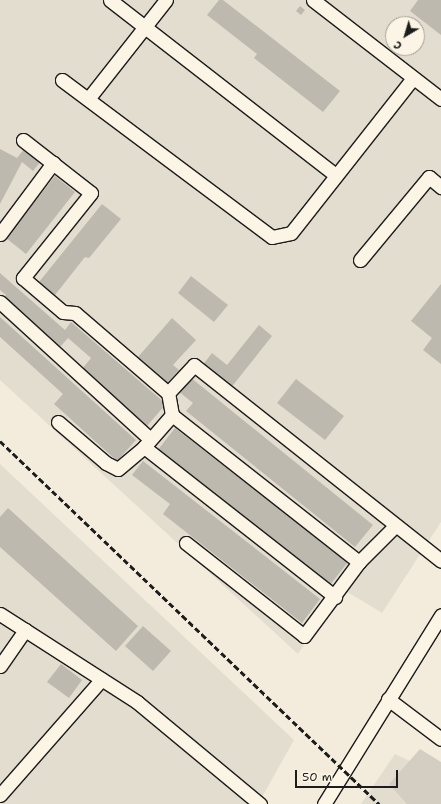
<!DOCTYPE html>
<meta charset="utf-8">
<style>
body{margin:0}
#map{position:relative;width:441px;height:804px;overflow:hidden;background:#f3ecdd;font-family:"Shantell Sans",sans-serif}
div>[style]{position:absolute}
[style*='--x']{left:calc(var(--x)*1px);top:calc(var(--y)*1px);width:calc(var(--w)*1px);rotate:calc(var(--a)*1deg)}
.built>*{inset:0;background:#e3ddcf}
.green>*{inset:0;background:#d3cec1}
.building>*{inset:0;background:#beb9ae}
.roads{filter:drop-shadow(1px 0 #1c1c1c) drop-shadow(-1px 0 #1c1c1c) drop-shadow(0 1px #1c1c1c) drop-shadow(0 -1px #1c1c1c)}
.minor>*{height:13px;margin:-6.5px;padding:0 6.5px;transform-origin:6.5px;border-radius:6.5px;background:#fcf5e5}
.rail>*{height:3px;margin-top:-1.5px;transform-origin:0;background:repeating-linear-gradient(90deg,#1c1c1c 0 6px,transparent 0 9px)}
span{translate:-50% -50%;white-space:nowrap;text-align:center;line-height:1.15;-webkit-text-stroke:4px #fcf5e5;paint-order:stroke}
.north{position:absolute;left:385px;top:16px;width:40px;height:40px;box-sizing:border-box;background:#fcf5e5;border:1px solid #a29e95;border-radius:50%;rotate:218deg;font-size:11px;font-weight:700;line-height:16px;text-align:center;color:#1c1c1c}
.north::after{content:'';display:block;margin:auto;width:14px;height:18px;background:#1c1c1c;clip-path:polygon(50% 0,100% 100%,50% 72%,0 100%)}
.scale{position:absolute;left:295px;top:770px;width:103px;height:18px;box-sizing:border-box;border:2px solid #1c1c1c;border-top:0;padding-left:5px;font-size:12px;line-height:14px;white-space:nowrap;color:#1c1c1c;-webkit-text-stroke:3px #fcf5e5;paint-order:stroke}
</style>
<div id="map">
<div class="built">
<div style="clip-path:polygon(evenodd,0 0,441px 0,441px 522px,382px 613px,341px 588px,298px 654px,0 380px,0 0,393px 24px,417px 24px,417px 48px,393px 48px,393px 24px)"></div>
<div style="clip-path:polygon(0 464px,294px 740px,258px 804px,0 804px)"></div>
<div style="clip-path:polygon(395px 754px,441px 776px,441px 804px,361px 804px)"></div>
</div>
<div class="green">
<div style="clip-path:polygon(420px 749px,441px 762px,441px 804px,407px 804px,389px 784px)"></div>
</div>
<div class="building">
<div style="clip-path:polygon(219px 0,223px 0,340px 91px,323px 112px,254px 58px,257px 54px,207px 15px)"></div>
<div style="clip-path:polygon(418px 0,441px 0,441px 35px,410px 11px)"></div>
<div style="clip-path:polygon(300px 6px,305px 10px,301px 15px,296px 11px)"></div>
<div style="clip-path:polygon(25px 148px,41px 161px,33px 171px,22px 162px,0 204px,0 149px,17px 158px)"></div>
<div style="clip-path:polygon(55px 176px,75px 192px,26px 254px,6px 238px)"></div>
<div style="clip-path:polygon(102px 204px,121px 219px,89px 258px,85px 257px,55px 295px,39px 282px)"></div>
<div style="clip-path:polygon(0 273px,65px 330px,71px 322px,166px 404px,147px 426px,82px 369px,91px 358px,68px 338px,60px 347px,3px 298px,6px 295px,0 290px)"></div>
<div style="clip-path:polygon(191px 276px,228px 305px,214px 322px,178px 293px)"></div>
<div style="clip-path:polygon(441px 284px,441px 364px,423px 350px,432px 338px,411px 321px)"></div>
<div style="clip-path:polygon(0 317px,136px 440px,117px 461px,54px 404px,63px 394px,0 337px)"></div>
<div style="clip-path:polygon(172px 318px,196px 340px,173px 365px,179px 370px,167px 383px,138px 357px)"></div>
<div style="clip-path:polygon(259px 325px,272px 336px,230px 389px,202px 366px,212px 353px,227px 365px)"></div>
<div style="clip-path:polygon(190px 377px,373px 525px,355px 547px,186px 411px,193px 403px,178px 391px)"></div>
<div style="clip-path:polygon(296px 379px,344px 416px,325px 440px,277px 403px)"></div>
<div style="clip-path:polygon(175px 428px,348px 562px,330px 585px,157px 451px)"></div>
<div style="clip-path:polygon(143px 461px,320px 599px,302px 623px,163px 514px,170px 504px,132px 475px)"></div>
<div style="clip-path:polygon(8px 508px,138px 626px,116px 651px,0 547px,0 517px)"></div>
<div style="clip-path:polygon(143px 626px,171px 651px,153px 671px,125px 646px)"></div>
<div style="clip-path:polygon(61px 664px,82px 680px,69px 698px,47px 682px)"></div>
</div>
<div class="roads">
<div class="minor">
<div style="--x:110;--y:0;--w:286;--a:37.8"></div>
<div style="--x:313;--y:0;--w:162;--a:37.7"></div>
<div style="--x:62;--y:80;--w:262;--a:36.8"></div>
<div style="--x:272;--y:237;--w:19;--a:-12"></div>
<div style="--x:291;--y:233;--w:197;--a:-51.8"></div>
<div style="--x:88;--y:99;--w:126;--a:-51.8"></div>
<div style="--x:23;--y:140;--w:86;--a:37.9"></div>
<div style="--x:91;--y:193;--w:109;--a:128.7"></div>
<div style="--x:23;--y:278;--w:52;--a:40.4"></div>
<div style="--x:63;--y:312;--w:12;--a:5"></div>
<div style="--x:75;--y:313;--w:123;--a:40.7"></div>
<div style="--x:0;--y:234;--w:89;--a:-53.3"></div>
<div style="--x:360;--y:260;--w:108;--a:-50.3"></div>
<div style="--x:429;--y:177;--w:16;--a:40"></div>
<div style="--x:0;--y:302;--w:203;--a:42.4"></div>
<div style="--x:172;--y:415;--w:238;--a:38.2"></div>
<div style="--x:58;--y:422;--w:63;--a:40.5"></div>
<div style="--x:106;--y:463;--w:13;--a:27"></div>
<div style="--x:118;--y:469;--w:34;--a:-40"></div>
<div style="--x:144;--y:447;--w:43;--a:-48.8"></div>
<div style="--x:172;--y:415;--w:22;--a:-100"></div>
<div style="--x:168;--y:393;--w:38;--a:-47"></div>
<div style="--x:194;--y:365;--w:315;--a:38.4"></div>
<div style="--x:144;--y:447;--w:243;--a:38.1"></div>
<div style="--x:186;--y:543;--w:150;--a:38.2"></div>
<div style="--x:304;--y:636;--w:92;--a:-53.4"></div>
<div style="--x:359;--y:562;--w:52;--a:-45"></div>
<div style="--x:0;--y:614;--w:163;--a:32.7"></div>
<div style="--x:137;--y:702;--w:160;--a:39.7"></div>
<div style="--x:0;--y:666;--w:44;--a:-55.2"></div>
<div style="--x:388;--y:699;--w:66;--a:37"></div>
<div style="--x:0;--y:795;--w:154;--a:-48.7"></div>
<div style="--x:324;--y:804;--w:222;--a:-58.2"></div>
</div>
</div>
<div class="rail">
<div style="--x:0;--y:441;--w:525;--a:43.76"></div>
</div>
<div class="north">С</div>
<div class="scale">50 m</div>
</div>
